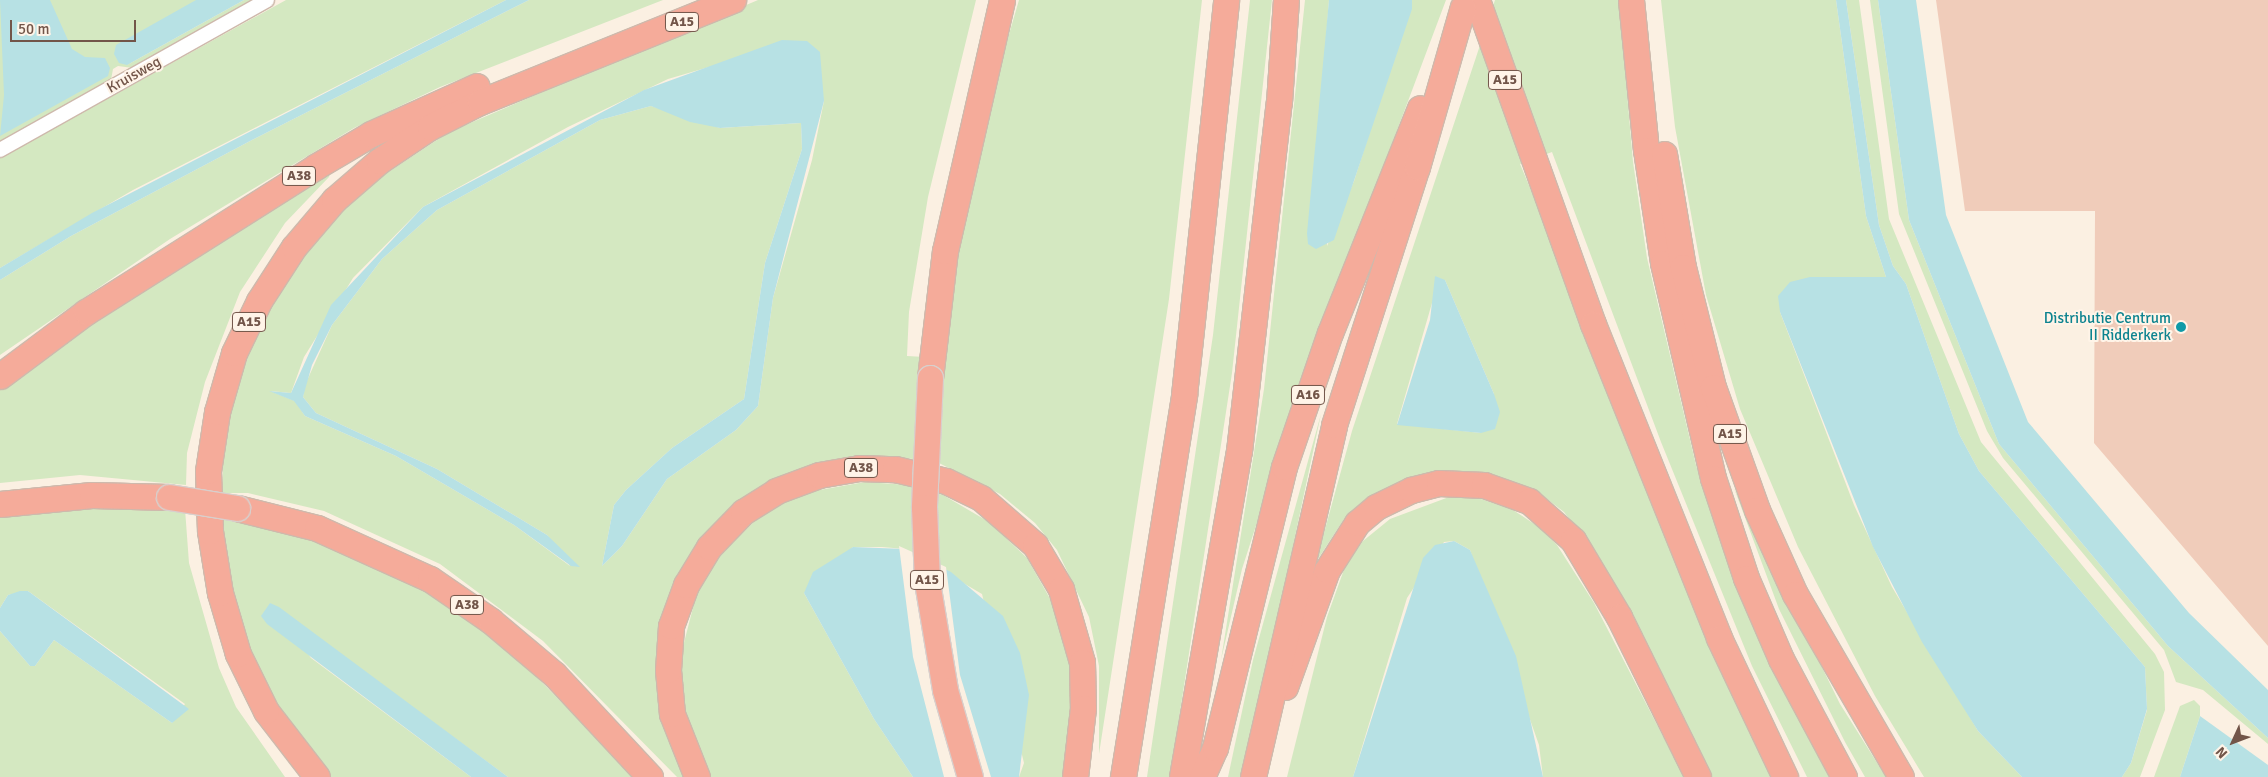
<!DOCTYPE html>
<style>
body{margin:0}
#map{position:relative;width:2268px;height:777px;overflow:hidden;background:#fbf0e2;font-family:Signika,sans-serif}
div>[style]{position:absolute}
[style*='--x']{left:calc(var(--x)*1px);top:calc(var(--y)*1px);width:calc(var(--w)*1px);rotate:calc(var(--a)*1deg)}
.green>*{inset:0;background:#d4e8c1}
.water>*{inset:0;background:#b7e1e4}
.pier>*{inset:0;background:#fbf0e2}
.building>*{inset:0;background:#f0ccba}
.roads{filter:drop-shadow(1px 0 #ceb9ac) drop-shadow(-1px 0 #ceb9ac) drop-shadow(0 1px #ceb9ac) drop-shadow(0 -1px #ceb9ac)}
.minor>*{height:14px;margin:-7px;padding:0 7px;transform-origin:7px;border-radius:7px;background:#fff}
.motorway>*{height:25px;margin:-12.5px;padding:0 12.5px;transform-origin:12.5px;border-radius:12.5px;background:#f5ab9a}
.bridges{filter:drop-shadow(1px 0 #d8cfcc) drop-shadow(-1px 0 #d8cfcc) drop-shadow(0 1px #d8cfcc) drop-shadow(0 -1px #d8cfcc)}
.motorway-bridge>*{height:25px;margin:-12.5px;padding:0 12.5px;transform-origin:12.5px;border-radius:12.5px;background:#f5ab9a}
.dots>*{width:14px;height:14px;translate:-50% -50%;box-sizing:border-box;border:2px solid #fff4e8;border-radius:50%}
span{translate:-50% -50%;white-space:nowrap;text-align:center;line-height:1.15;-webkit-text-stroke:4px #fff4e8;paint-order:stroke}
.shield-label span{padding:1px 4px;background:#fff4e8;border:1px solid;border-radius:4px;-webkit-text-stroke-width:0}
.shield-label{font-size:14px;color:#725549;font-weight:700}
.street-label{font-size:15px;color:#725549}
.culture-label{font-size:15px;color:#0d838f}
.right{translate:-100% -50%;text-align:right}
.north{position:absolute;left:2208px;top:717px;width:50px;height:50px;-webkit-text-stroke:4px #fff4e8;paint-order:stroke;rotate:227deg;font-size:14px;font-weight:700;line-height:20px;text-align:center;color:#725549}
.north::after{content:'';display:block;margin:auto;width:18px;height:22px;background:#725549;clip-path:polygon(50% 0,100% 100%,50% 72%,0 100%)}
.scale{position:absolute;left:10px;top:20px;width:126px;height:22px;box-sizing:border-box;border:2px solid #725549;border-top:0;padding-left:6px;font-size:15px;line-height:18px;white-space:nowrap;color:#725549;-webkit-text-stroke:4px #fff4e8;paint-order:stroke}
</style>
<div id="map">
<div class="green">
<div style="clip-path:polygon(0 0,227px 0,127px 65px,244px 0,255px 0,133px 68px,118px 66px,113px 69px,111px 80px,0 143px)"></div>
<div style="clip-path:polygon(286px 0,506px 0,133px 190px,0 268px,0 158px)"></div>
<div style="clip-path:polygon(529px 0,663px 0,440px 87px,354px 128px,170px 239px,0 355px,0 280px,71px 236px,252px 140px)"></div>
<div style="clip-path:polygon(evenodd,758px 0,976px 0,928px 197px,909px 312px,907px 356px,942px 358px,971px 164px,1019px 0,1202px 0,1169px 299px,1099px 754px,1099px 666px,1089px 617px,1057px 550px,1035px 523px,1000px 494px,939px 463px,906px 458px,905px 463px,836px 463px,700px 544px,662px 714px,686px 777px,677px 777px,543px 641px,440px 564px,324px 511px,248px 493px,222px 493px,224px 437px,234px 394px,262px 320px,312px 242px,366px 187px,449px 132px,758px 0,709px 67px,824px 101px,812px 160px,773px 298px,758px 406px,736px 430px,667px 479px,622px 546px,602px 566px,614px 505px,626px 490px,672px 448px,744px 399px,765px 263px,802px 149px,801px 123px,720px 128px,651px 106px,600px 120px,437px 210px,382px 259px,332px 325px,305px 385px,303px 397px,316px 413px,437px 469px,547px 535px,570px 566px,514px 525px,396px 456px,305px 416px,295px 401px,270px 391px,291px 393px,304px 357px,353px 278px,423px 207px,568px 127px,668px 79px,709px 67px)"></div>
<div style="clip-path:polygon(1250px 0,1272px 0,1232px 373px,1170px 777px,1147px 777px,1213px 335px)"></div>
<div style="clip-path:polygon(1305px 0,1329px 0,1321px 102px,1327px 246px,1354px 181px,1412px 0,1446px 0,1301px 386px,1242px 569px,1221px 660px,1264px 389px)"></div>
<div style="clip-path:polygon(evenodd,1495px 0,1619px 0,1633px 162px,1647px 258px,1696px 465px,1732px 575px,1771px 667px,1829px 777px,1807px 777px,1752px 666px,1661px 442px,1552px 152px,1520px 164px,1777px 777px,1710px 777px,1592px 548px,1564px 512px,1538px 492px,1485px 474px,1367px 503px,1344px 519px,1316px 562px,1352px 431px,1495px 0,1445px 280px,1494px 394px,1481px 433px,1397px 424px,1432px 303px,1445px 280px)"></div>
<div style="clip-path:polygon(1661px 0,1836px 0,1866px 216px,1886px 277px,1780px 312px,1854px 505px,1892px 587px,1978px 731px,2022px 777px,1924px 777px,1875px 696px,1798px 547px,1740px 409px,1706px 295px,1675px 127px)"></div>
<div style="clip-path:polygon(1846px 0,1859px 0,1889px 219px,1981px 442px,2155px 654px,2164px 672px,2165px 710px,2140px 777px,2122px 777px,2131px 763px,2147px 710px,2145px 667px,1979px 471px,1959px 434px,1906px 284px,1893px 266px,1879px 225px)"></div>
<div style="clip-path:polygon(1870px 0,1878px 0,1909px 220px,1999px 444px,2168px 646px,2268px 738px,2268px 744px,2203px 690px,2176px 682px,2164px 650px,2003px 458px,1987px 431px,1899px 214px)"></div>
<div style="clip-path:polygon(331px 170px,329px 177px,285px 223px,240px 292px,205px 382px,187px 453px,186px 485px,80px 475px,0 483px,0 385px)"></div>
<div style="clip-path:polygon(1321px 414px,1244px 777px,1228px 777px,1253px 660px)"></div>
<div style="clip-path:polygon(865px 482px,909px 485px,943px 495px,989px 522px,1027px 558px,1057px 611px,1066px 646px,1072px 682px,1067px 777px,1019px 777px,1024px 763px,982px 594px,905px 549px,882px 547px,853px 547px,804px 593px,874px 719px,913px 777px,707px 777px,685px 734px,678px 666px,696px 596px,718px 557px,764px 512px,797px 494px)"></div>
<div style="clip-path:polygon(1734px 488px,1840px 704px,1886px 777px,1865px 777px,1845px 742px,1779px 609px)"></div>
<div style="clip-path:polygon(1449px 497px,1481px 499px,1513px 510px,1542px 529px,1557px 545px,1594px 603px,1684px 777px,1543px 777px,1539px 745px,1470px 550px,1454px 541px,1444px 542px,1407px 598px,1353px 777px,1287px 777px,1327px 617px,1346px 564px,1363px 541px,1390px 519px)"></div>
<div style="clip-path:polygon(84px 504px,185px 509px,189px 563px,219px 668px,236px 707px,285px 777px,0 777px,0 631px,30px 666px,35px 666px,54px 640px,172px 723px,185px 704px,28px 591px,8px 595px,0 608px,0 516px)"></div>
<div style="clip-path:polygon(221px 514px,288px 527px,394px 569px,477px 624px,522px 662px,635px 777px,508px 777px,270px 603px,311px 658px,471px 777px,329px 777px,258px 677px,224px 571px)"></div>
<div style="clip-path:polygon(2194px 700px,2200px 706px,2200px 716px,2180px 777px,2154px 777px,2180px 706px)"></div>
</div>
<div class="water">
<div style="clip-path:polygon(0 0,50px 0,72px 49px,85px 57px,105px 58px,110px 68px,108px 76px,0 136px,4px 95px)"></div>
<div style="clip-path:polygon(196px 0,244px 0,127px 65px,119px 63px,114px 54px,116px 45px)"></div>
<div style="clip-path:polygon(506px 0,529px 0,252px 140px,71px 236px,0 280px,0 268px,92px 213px)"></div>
<div style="clip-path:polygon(1329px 0,1412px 0,1412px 9px,1334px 240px,1316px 249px,1308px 244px,1307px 233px)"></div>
<div style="clip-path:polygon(1836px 0,1846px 0,1879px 225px,1893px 266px,1906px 284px,1959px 434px,1979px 471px,2145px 667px,2147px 709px,2131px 763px,2122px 777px,2022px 777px,1978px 731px,1922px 642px,1873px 547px,1780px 312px,1778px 296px,1790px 282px,1810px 277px,1886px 277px,1866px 216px)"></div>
<div style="clip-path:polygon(1878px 0,1916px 0,1946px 215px,2028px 422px,2189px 613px,2268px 690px,2268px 738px,2168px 646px,1999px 444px,1909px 220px)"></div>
<div style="clip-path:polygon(782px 40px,807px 41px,820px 52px,824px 101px,773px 298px,758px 406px,736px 430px,667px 479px,622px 546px,602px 566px,614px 505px,626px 490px,672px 448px,744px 399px,765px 263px,802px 149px,801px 123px,720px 128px,690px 122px,651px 106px,600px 120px,437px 210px,382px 259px,332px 325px,312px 365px,303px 397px,316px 413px,437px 469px,547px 535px,580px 567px,571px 566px,514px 525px,396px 456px,305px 416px,294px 401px,269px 391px,291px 393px,331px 305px,423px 207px,644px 90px)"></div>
<div style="clip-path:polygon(1435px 276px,1445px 280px,1494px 394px,1500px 412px,1495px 429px,1481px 433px,1397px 425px,1430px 320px)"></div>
<div style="clip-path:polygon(1454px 541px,1470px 550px,1516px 656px,1543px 777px,1353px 777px,1423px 558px,1435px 545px)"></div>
<div style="clip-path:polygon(853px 547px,905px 549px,951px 572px,1003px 616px,1020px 653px,1029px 695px,1019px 777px,913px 777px,874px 719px,804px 593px,813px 572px)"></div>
<div style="clip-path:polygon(20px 591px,28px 591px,189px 709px,172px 723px,54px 640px,35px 666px,30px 666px,0 631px,0 608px,8px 595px)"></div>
<div style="clip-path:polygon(270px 603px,279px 607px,508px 777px,471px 777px,267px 624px,261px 616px)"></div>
<div style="clip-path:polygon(2200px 716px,2268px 765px,2268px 777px,2180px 777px)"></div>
</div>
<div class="pier">
<div style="clip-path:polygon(899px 546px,946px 567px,960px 675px,991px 777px,944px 777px,913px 657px)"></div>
</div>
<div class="building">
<div style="clip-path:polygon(1936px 0,2268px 0,2268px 646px,2094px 443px,2095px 211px,1965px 211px)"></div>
</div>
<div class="roads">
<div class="minor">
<div style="--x:0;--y:150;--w:306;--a:-29.3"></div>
</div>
<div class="motorway">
<div style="--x:1477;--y:0;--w:344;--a:70.3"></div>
<div style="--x:1593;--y:324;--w:338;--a:68.1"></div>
<div style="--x:1719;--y:638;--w:154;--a:64.6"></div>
<div style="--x:1631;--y:0;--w:151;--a:84.3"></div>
<div style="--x:1646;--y:150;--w:114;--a:81.4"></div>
<div style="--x:1663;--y:263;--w:221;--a:76.9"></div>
<div style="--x:1713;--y:478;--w:105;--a:71.7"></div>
<div style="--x:1746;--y:578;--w:88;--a:66.6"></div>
<div style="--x:1781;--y:659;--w:134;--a:61.9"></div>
<div style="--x:1664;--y:154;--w:115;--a:80.5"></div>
<div style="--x:1683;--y:267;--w:124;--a:76"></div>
<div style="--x:1713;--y:387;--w:131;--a:70.3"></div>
<div style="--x:1757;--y:510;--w:92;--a:65.7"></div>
<div style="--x:1795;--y:594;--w:211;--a:59.9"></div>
<div style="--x:0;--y:376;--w:107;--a:-36.7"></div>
<div style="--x:86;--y:312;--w:271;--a:-32.3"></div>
<div style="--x:315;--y:167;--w:65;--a:-30.5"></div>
<div style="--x:371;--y:134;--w:116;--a:-24.4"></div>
<div style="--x:930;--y:378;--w:128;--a:-83.3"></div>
<div style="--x:945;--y:251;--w:257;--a:-77.2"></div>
<div style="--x:0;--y:504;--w:92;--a:-5.6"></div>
<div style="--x:92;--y:495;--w:77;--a:1.5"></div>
<div style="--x:237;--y:508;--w:82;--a:14"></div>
<div style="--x:317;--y:528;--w:124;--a:24.3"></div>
<div style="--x:430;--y:579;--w:74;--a:34.5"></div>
<div style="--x:491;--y:621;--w:82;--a:40.1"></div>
<div style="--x:554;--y:674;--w:141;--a:47"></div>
<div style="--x:1285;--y:687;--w:124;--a:-70.3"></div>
<div style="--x:1327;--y:570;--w:56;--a:-57.4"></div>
<div style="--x:1357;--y:523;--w:25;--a:-40"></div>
<div style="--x:1376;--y:507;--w:39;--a:-26"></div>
<div style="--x:1411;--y:490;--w:29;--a:-14"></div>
<div style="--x:1439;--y:483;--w:45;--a:2.5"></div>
<div style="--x:1484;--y:485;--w:48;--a:19.6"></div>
<div style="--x:1529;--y:501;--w:59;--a:41.6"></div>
<div style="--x:1573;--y:540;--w:90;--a:59.1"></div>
<div style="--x:1619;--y:617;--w:178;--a:63.7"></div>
<div style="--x:317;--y:777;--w:83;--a:-127.7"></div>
<div style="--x:266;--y:711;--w:64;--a:-116.2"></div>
<div style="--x:238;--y:654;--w:64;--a:-106.4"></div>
<div style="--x:220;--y:593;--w:63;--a:-99.2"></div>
<div style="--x:210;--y:531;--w:60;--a:-91.9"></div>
<div style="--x:208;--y:471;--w:60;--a:-81.3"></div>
<div style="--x:217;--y:412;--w:61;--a:-73.9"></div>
<div style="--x:234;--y:353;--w:58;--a:-64.3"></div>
<div style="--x:259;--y:301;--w:64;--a:-57.1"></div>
<div style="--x:294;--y:247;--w:62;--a:-49.6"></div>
<div style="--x:334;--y:200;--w:60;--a:-40.9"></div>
<div style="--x:379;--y:161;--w:61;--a:-33.7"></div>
<div style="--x:430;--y:127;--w:56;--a:-26.6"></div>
<div style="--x:480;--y:102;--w:273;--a:-22"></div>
<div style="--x:697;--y:777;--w:68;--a:-111.6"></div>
<div style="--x:672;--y:714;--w:44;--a:-95.2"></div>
<div style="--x:668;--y:670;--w:44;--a:-86.1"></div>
<div style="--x:671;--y:626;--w:44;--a:-69.9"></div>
<div style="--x:686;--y:585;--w:44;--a:-58.8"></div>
<div style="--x:709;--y:547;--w:49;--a:-45.8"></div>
<div style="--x:743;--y:512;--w:39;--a:-32"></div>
<div style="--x:776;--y:491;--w:46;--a:-20.4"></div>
<div style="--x:819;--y:475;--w:41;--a:-9.9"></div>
<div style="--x:859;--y:468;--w:36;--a:2"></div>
<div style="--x:895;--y:469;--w:52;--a:13.2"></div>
<div style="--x:946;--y:481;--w:39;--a:26"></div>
<div style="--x:981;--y:498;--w:72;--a:41"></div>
<div style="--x:1035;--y:545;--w:51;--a:59.4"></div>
<div style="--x:1061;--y:589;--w:76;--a:74"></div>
<div style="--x:1082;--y:662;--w:46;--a:88.8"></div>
<div style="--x:1083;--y:708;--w:69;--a:96.6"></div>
<div style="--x:1123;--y:777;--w:387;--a:-80.9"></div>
<div style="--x:1184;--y:395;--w:397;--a:-83.9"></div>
<div style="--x:1182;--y:777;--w:331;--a:-80.1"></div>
<div style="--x:1239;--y:451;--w:351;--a:-83.5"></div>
<div style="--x:1279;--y:102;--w:102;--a:-86.1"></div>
<div style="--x:1202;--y:777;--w:32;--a:-66"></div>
<div style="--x:1215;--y:748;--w:289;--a:-76.2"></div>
<div style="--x:1284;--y:467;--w:142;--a:-71.1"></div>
<div style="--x:1330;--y:333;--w:242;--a:-68.2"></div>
<div style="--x:1253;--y:777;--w:361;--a:-77"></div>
<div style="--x:1334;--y:425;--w:271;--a:-72.2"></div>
<div style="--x:1417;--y:167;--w:166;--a:-74"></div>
</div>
</div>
<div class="bridges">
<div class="motorway-bridge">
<div style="--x:930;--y:378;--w:129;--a:92.7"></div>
<div style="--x:924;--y:507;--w:75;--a:87.7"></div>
<div style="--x:927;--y:582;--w:109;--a:80.5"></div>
<div style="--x:945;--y:690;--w:91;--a:74"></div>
<div style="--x:169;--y:497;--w:69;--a:9.2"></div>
</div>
</div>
<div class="dots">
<div style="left:2181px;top:327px;background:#0f9aa8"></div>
</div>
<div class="shield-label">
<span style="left:682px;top:22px">A15</span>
<span style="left:1505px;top:80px">A15</span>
<span style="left:299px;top:176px">A38</span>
<span style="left:249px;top:322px">A15</span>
<span style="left:1308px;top:395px">A16</span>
<span style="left:1730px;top:434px">A15</span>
<span style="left:861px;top:468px">A38</span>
<span style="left:927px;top:580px">A15</span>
<span style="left:467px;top:605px">A38</span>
</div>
<div class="street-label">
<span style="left:134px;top:75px;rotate:-29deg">Kruisweg</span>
</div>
<div class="culture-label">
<span class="right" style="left:2171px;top:327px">Distributie Centrum<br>II Ridderkerk</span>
</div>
<div class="north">N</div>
<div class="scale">50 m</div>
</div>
